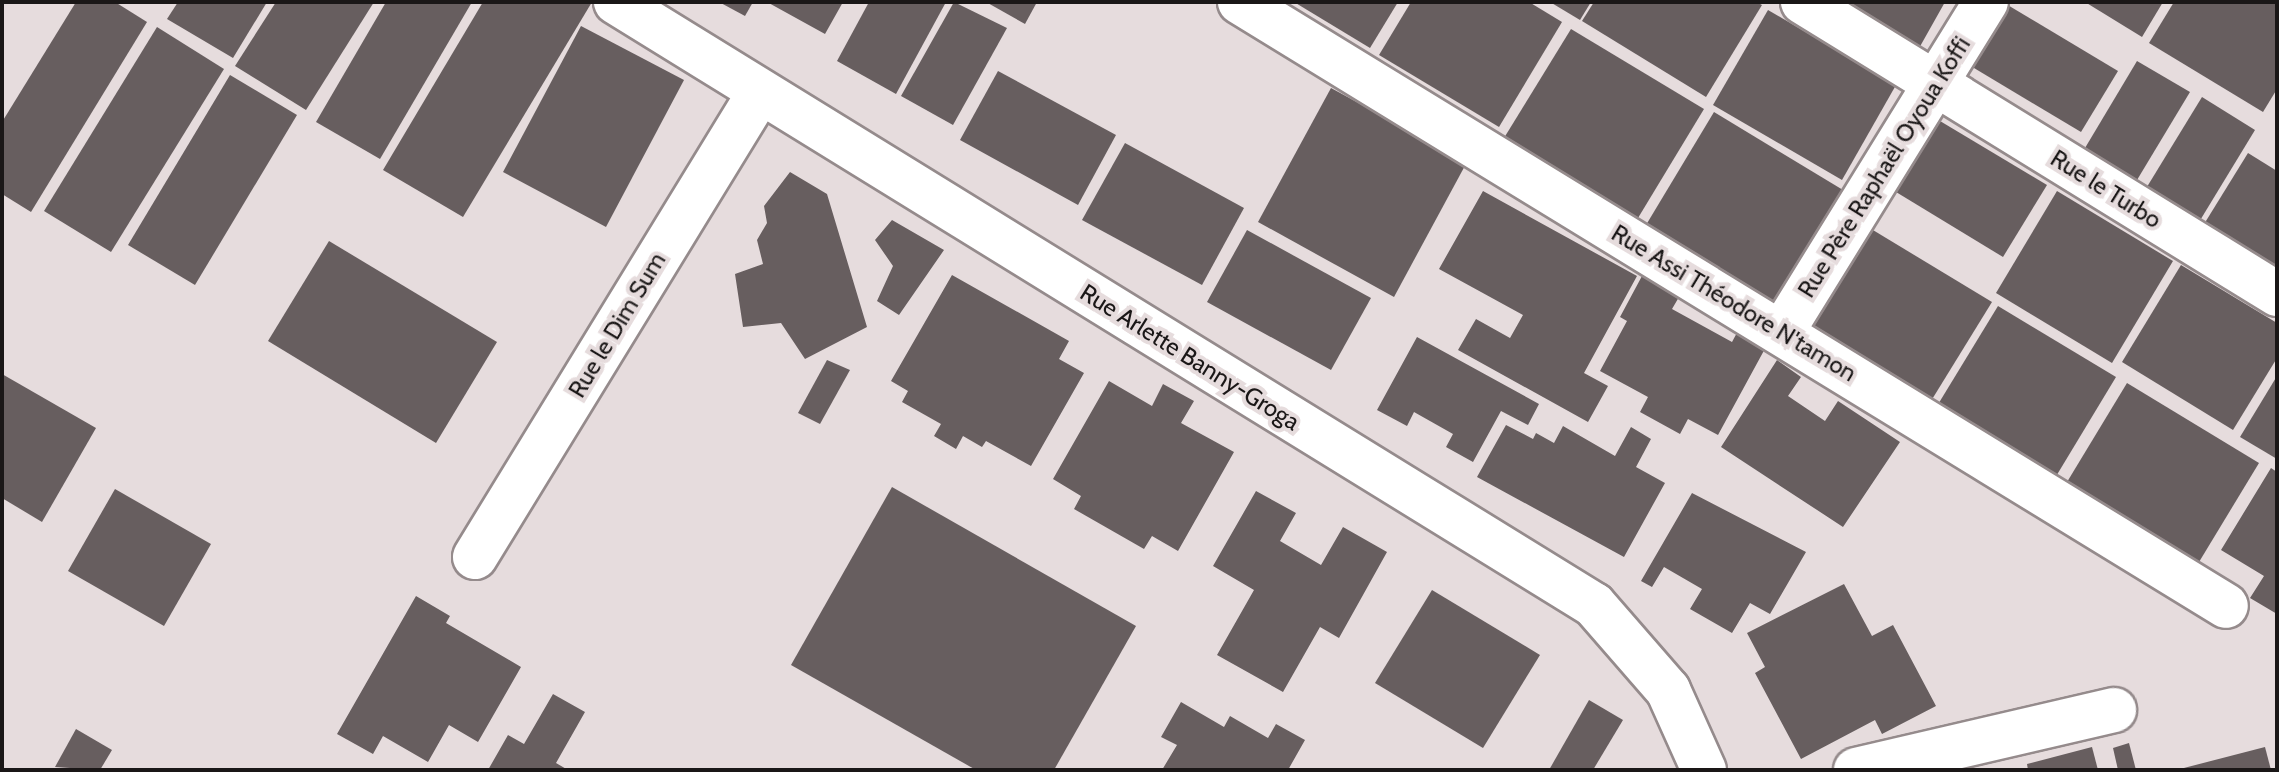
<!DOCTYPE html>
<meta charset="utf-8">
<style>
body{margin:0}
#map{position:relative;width:2279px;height:772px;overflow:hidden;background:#e6dcdd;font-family:Cabin,sans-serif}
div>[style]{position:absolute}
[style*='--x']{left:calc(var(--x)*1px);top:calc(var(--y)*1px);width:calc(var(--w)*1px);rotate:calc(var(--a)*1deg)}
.building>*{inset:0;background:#675e5f}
.roads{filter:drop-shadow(2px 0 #958b8c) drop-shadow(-2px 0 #958b8c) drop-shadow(0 2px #958b8c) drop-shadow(0 -2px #958b8c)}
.minor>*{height:44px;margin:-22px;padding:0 22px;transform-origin:22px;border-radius:22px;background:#fff}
span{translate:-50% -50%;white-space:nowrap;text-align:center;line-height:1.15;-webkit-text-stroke:8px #e6dcdd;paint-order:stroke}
.street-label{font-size:24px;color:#1a1717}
.frame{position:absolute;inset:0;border:4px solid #1a1717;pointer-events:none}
</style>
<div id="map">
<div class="building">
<div style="clip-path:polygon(76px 2px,115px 2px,147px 22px,31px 212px,2px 194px,2px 122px)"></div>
<div style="clip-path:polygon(178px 2px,267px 2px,233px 58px,167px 19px)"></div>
<div style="clip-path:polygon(276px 2px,374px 2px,306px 110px,235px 66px)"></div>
<div style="clip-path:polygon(386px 2px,472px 2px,380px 159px,316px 122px)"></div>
<div style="clip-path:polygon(483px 2px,592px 2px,463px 217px,383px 170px)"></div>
<div style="clip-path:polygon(719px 2px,753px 2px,745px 16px)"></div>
<div style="clip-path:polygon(767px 2px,843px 2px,825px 34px)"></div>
<div style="clip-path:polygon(869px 2px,946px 2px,896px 94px,837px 61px)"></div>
<div style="clip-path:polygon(954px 2px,1007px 28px,953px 125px,901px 96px)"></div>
<div style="clip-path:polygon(986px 2px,1037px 2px,1025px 24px)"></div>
<div style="clip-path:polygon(1294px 2px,1398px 2px,1370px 48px)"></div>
<div style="clip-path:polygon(1411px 2px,1529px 2px,1562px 22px,1499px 127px,1379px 55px)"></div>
<div style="clip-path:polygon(1550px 2px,1591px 2px,1580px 20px)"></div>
<div style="clip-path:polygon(1594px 2px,1756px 2px,1762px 5px,1706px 97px,1582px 21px)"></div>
<div style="clip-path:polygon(1836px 2px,1945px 2px,1918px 50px)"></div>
<div style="clip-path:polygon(2085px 2px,2163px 2px,2142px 37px)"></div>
<div style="clip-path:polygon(2174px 2px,2277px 2px,2277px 89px,2263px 112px,2149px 43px)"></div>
<div style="clip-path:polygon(2006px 4px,2118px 71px,2081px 132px,1969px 65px)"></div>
<div style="clip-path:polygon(1768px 10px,1896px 85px,1842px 180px,1713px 105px)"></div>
<div style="clip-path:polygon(581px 26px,684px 80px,606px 227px,503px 172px)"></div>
<div style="clip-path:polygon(157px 27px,224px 69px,111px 252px,44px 211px)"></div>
<div style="clip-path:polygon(1571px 29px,1704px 109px,1638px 218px,1504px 138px)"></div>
<div style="clip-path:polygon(2137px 61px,2190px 92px,2137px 180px,2085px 148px)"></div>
<div style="clip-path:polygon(998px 71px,1116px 135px,1078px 205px,960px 140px)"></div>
<div style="clip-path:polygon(230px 75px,297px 115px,195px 285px,128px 245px)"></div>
<div style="clip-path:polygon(1331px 88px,1467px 162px,1394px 297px,1258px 222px)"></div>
<div style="clip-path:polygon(2202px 97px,2255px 130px,2196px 227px,2142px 195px)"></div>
<div style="clip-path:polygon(1714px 112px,1843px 190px,1776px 303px,1646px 225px)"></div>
<div style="clip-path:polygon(1940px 121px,2047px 185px,2003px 257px,1896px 192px)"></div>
<div style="clip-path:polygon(1125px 143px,1244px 208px,1202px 285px,1082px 220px)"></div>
<div style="clip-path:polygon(2248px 153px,2277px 171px,2277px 275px,2201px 229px)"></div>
<div style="clip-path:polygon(790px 172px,827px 194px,867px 327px,805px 359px,781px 323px,743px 327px,735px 274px,763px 264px,757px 240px,767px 223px,764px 206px)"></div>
<div style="clip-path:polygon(1483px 191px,1637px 276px,1584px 373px,1608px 386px,1588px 422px,1458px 350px,1476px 319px,1510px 338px,1523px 315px,1439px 269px)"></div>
<div style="clip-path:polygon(2057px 191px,2173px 261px,2112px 363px,1996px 293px)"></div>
<div style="clip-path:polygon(892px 220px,944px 250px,899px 315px,877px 301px,893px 266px,875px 240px)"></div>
<div style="clip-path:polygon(1858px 221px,1992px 302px,1931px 401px,1798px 320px)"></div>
<div style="clip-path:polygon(1247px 230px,1371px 298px,1331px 370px,1207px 302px)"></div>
<div style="clip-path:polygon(329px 241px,497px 342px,436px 443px,268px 341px)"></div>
<div style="clip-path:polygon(2181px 265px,2277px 323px,2277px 358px,2233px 430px,2122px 362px)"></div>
<div style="clip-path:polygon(952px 275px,1069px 341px,1059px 359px,1084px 373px,1031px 466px,986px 441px,982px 447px,963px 436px,956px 449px,934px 436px,941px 424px,902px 402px,908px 391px,891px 381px)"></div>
<div style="clip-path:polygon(1642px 276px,1679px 297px,1672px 309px,1732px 342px,1739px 329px,1767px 345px,1718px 435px,1688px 419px,1680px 434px,1640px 412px,1648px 397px,1600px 371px,1627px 321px,1620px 317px)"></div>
<div style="clip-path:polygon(1998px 306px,2116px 377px,2055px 478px,1937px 406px)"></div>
<div style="clip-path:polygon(1417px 337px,1539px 404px,1528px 425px,1501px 411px,1473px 462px,1446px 447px,1453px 434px,1414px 412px,1407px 426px,1377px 410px)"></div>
<div style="clip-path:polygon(827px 360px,850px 370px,820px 424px,798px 413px)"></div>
<div style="clip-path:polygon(1777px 360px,1801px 377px,1788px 396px,1825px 421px,1838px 401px,1900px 442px,1843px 527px,1721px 447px)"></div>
<div style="clip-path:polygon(2px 374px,96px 428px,42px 522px,2px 498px)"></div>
<div style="clip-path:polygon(2277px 376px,2277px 459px,2240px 437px)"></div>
<div style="clip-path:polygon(1109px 381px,1152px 406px,1163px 384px,1194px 401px,1181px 423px,1234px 452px,1178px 551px,1152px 536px,1144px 549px,1074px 509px,1081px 496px,1053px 479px)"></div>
<div style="clip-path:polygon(2127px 383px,2259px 463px,2196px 567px,2064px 487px)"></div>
<div style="clip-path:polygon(1506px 425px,1533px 439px,1536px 433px,1554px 443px,1563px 426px,1615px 456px,1631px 427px,1651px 439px,1636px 467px,1665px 483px,1624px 557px,1477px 477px)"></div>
<div style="clip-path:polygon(2271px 468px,2277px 472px,2277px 614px,2250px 598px,2264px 576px,2221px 550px)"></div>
<div style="clip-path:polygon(892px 487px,1136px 626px,1054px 770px,976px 770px,791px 665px)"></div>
<div style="clip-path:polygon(115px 489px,211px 544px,164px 626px,68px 571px)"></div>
<div style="clip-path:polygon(1256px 491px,1296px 513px,1280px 541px,1321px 565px,1343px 527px,1387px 552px,1339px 638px,1320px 627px,1283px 692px,1217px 655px,1254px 590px,1213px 566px)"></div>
<div style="clip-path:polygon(1692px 493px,1806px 552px,1770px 614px,1750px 603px,1732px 633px,1690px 609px,1702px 589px,1664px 567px,1652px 587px,1641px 581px)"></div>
<div style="clip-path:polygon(1844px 584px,1872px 636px,1893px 625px,1936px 706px,1882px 734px,1875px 720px,1801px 759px,1755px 673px,1765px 667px,1747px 633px)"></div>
<div style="clip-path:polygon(1432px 590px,1540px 655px,1483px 748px,1375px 683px)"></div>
<div style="clip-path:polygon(416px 596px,450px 616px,446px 623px,521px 667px,478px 742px,449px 725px,428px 762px,383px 736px,373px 754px,337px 734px)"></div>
<div style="clip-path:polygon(553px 694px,585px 712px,556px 763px,568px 770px,488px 770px,508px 735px,524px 744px)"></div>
<div style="clip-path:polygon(1589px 700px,1623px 720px,1593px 770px,1549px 770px)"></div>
<div style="clip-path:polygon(1181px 702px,1224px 727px,1230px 716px,1268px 738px,1276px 724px,1305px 740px,1288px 770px,1162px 770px,1177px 745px,1161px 737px)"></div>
<div style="clip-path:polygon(76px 729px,112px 750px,100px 770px,55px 767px)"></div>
<div style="clip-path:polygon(2129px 743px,2136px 770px,2118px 770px,2113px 748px)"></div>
<div style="clip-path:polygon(2092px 747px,2098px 770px,2028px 770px,2027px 764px)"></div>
<div style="clip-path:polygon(2265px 747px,2271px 770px,2180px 770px,2180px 769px)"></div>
</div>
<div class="roads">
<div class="minor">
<div style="--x:616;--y:2;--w:1149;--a:31.66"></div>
<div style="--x:1594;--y:605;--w:113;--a:49"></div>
<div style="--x:1668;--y:690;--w:88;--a:65.8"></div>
<div style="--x:1240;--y:2;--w:1156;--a:31.49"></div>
<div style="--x:1803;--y:2;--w:557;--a:31.63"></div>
<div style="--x:1782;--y:332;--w:388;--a:-58.3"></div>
<div style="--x:475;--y:557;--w:545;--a:-58.5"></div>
<div style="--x:1856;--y:770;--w:265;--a:-13.1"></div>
</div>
</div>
<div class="street-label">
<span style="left:1884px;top:167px;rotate:-58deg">Rue Père Raphaël Oyoua Koffi</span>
<span style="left:2106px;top:189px;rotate:32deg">Rue le Turbo</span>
<span style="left:1734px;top:303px;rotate:31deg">Rue Assi Théodore N'tamon</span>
<span style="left:617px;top:325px;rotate:-59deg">Rue le Dim Sum</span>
<span style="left:1190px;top:357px;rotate:32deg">Rue Arlette Banny-Groga</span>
</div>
<div class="frame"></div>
</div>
